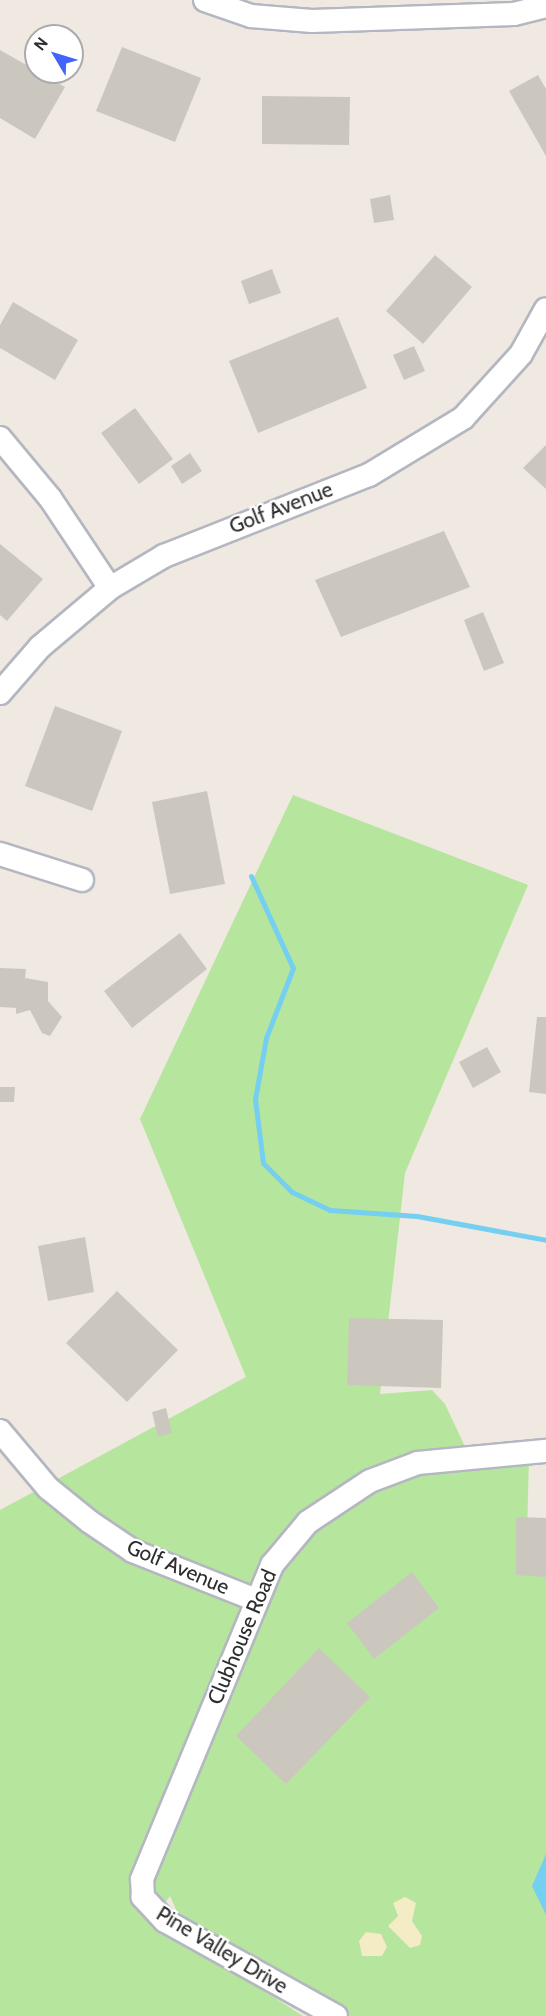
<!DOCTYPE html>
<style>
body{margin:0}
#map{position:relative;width:546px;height:2016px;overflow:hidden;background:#efe9e1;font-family:Cabin,sans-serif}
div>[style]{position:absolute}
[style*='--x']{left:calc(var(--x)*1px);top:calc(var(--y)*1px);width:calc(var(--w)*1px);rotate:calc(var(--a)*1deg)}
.green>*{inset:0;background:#b6e59e}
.sand>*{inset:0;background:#f3ecc5}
.water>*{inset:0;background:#75cff0}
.stream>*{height:5px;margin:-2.5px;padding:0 2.5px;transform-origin:2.5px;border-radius:2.5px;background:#75cff0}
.building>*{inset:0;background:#cbc7bf}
.roads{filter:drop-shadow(2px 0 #b4b7c1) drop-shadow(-2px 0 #b4b7c1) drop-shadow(0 2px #b4b7c1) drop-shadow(0 -2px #b4b7c1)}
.minor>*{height:22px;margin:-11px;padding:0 11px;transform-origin:11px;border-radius:11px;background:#fff}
span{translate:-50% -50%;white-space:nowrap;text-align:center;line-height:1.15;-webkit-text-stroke:4.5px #fff;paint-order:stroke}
.street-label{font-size:21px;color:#2e2e2e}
.north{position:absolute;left:24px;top:24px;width:60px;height:60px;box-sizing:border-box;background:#fff;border:2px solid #ababab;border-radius:50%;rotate:308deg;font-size:16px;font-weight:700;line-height:24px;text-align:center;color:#2e2e2e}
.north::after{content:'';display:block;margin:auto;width:21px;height:27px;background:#4264fb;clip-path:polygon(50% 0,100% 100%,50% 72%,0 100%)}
</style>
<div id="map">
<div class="green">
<div style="clip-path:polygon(evenodd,293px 795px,528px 885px,405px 1173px,380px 1394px,432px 1390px,445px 1404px,467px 1451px,529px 1460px,527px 1532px,546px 1552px,546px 2016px,315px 2016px,250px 1982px,303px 2016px,0 2016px,0 1510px,246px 1377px,140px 1119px,293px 795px,170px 1896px,192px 1946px,152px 1922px,170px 1896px)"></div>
</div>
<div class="sand">
<div style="clip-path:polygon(405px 1897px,416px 1903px,412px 1921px,422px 1936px,420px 1945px,410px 1948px,388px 1926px,398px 1916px,393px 1903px)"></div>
<div style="clip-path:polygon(366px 1932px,381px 1934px,387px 1947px,382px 1956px,362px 1956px,359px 1941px)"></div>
</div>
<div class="water">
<div style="clip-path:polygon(546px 1854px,546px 1915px,532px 1886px)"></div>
</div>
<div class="stream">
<div style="--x:251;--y:876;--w:101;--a:65.5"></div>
<div style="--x:293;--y:968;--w:75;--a:111.1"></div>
<div style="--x:266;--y:1038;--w:62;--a:100.2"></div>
<div style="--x:255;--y:1099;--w:64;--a:82.9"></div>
<div style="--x:263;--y:1163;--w:41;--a:45"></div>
<div style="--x:292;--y:1192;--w:42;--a:25.3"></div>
<div style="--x:330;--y:1210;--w:87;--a:3.9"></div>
<div style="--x:417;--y:1216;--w:131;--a:10.5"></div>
</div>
<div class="building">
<div style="clip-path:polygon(122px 47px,201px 78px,175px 142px,96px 111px)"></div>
<div style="clip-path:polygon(0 50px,65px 87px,35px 139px,0 118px)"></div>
<div style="clip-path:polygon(538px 75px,546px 89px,546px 156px,509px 91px)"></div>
<div style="clip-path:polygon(262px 96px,350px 97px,349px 145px,262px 144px)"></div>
<div style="clip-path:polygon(390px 195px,394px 220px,374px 223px,370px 199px)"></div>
<div style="clip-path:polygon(435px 255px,472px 287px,423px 344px,386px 311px)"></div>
<div style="clip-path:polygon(272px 269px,281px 293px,249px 304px,241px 281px)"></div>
<div style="clip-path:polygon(13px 302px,78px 340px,55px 380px,0 348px,0 325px)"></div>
<div style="clip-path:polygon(338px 317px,367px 388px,258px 433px,229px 361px)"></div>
<div style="clip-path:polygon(414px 346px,425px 371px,404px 380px,393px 355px)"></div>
<div style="clip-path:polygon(135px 408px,173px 459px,139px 484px,101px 433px)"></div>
<div style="clip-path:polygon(546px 445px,546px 489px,523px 468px)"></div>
<div style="clip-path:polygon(190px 453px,202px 471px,182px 484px,171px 466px)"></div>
<div style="clip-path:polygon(444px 531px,470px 587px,341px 637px,315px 580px)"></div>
<div style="clip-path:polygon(0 544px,43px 579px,7px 621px,0 615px)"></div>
<div style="clip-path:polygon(483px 612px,504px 663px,484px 671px,464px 620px)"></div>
<div style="clip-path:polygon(55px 706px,122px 731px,92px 811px,25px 786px)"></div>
<div style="clip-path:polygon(207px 791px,225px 884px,170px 894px,152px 802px)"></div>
<div style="clip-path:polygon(180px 933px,207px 969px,132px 1028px,104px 991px)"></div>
<div style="clip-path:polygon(0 968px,26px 969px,25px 978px,48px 982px,48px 1001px,62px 1017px,50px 1036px,42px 1033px,30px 1010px,16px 1014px,16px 1008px,0 1007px)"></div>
<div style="clip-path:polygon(537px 1017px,546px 1017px,546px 1094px,529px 1092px)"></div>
<div style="clip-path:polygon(487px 1047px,501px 1072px,473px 1088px,459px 1062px)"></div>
<div style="clip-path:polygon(0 1087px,15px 1087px,14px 1102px,0 1102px)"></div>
<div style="clip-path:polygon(85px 1237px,94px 1292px,48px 1301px,38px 1246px)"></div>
<div style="clip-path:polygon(117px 1291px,178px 1350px,127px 1402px,66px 1343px)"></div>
<div style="clip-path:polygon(349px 1318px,443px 1320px,441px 1388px,347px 1385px)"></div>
<div style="clip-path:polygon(166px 1408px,172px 1433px,158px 1437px,152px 1412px)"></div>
<div style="clip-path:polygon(516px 1517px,546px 1518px,546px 1577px,516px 1575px)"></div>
<div style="clip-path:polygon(412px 1572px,439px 1608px,374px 1659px,347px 1623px)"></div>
<div style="clip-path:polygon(319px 1648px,370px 1697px,286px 1784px,236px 1736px)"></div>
</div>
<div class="roads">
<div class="minor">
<div style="--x:205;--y:0;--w:49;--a:19.2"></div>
<div style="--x:251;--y:16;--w:61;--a:4.7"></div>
<div style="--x:312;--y:21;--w:202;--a:-2"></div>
<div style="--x:514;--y:14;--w:33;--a:-14"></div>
<div style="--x:0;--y:438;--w:78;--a:50.2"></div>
<div style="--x:50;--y:498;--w:108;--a:56.3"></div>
<div style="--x:0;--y:693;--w:61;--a:-49"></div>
<div style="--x:40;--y:647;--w:92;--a:-40.1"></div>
<div style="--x:110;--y:588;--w:63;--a:-30.7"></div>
<div style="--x:164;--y:556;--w:220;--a:-21.6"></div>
<div style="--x:369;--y:475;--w:110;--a:-31.2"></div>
<div style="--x:463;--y:418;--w:86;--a:-47.8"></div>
<div style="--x:521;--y:354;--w:51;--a:-60.9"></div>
<div style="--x:0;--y:854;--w:86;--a:17.6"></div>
<div style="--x:0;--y:1431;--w:75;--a:49.9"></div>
<div style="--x:48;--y:1488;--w:54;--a:39"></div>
<div style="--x:90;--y:1522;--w:52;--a:34"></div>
<div style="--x:133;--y:1551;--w:132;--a:21.7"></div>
<div style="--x:336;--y:2016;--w:196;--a:-150.9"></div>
<div style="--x:165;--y:1921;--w:33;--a:-133"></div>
<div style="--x:143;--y:1897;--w:18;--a:-93"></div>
<div style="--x:142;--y:1879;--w:340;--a:-67.5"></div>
<div style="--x:272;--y:1565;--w:56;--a:-50.1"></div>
<div style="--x:308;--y:1522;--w:74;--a:-33.5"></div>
<div style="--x:370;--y:1481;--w:51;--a:-20.6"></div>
<div style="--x:418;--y:1463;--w:129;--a:-5.4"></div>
</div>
</div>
<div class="street-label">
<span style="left:281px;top:508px;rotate:-21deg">Golf Avenue</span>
<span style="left:178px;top:1567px;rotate:23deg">Golf Avenue</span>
<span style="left:242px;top:1637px;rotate:-67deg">Clubhouse Road</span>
<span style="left:222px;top:1950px;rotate:31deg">Pine Valley Drive</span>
</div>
<div class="north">N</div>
</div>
